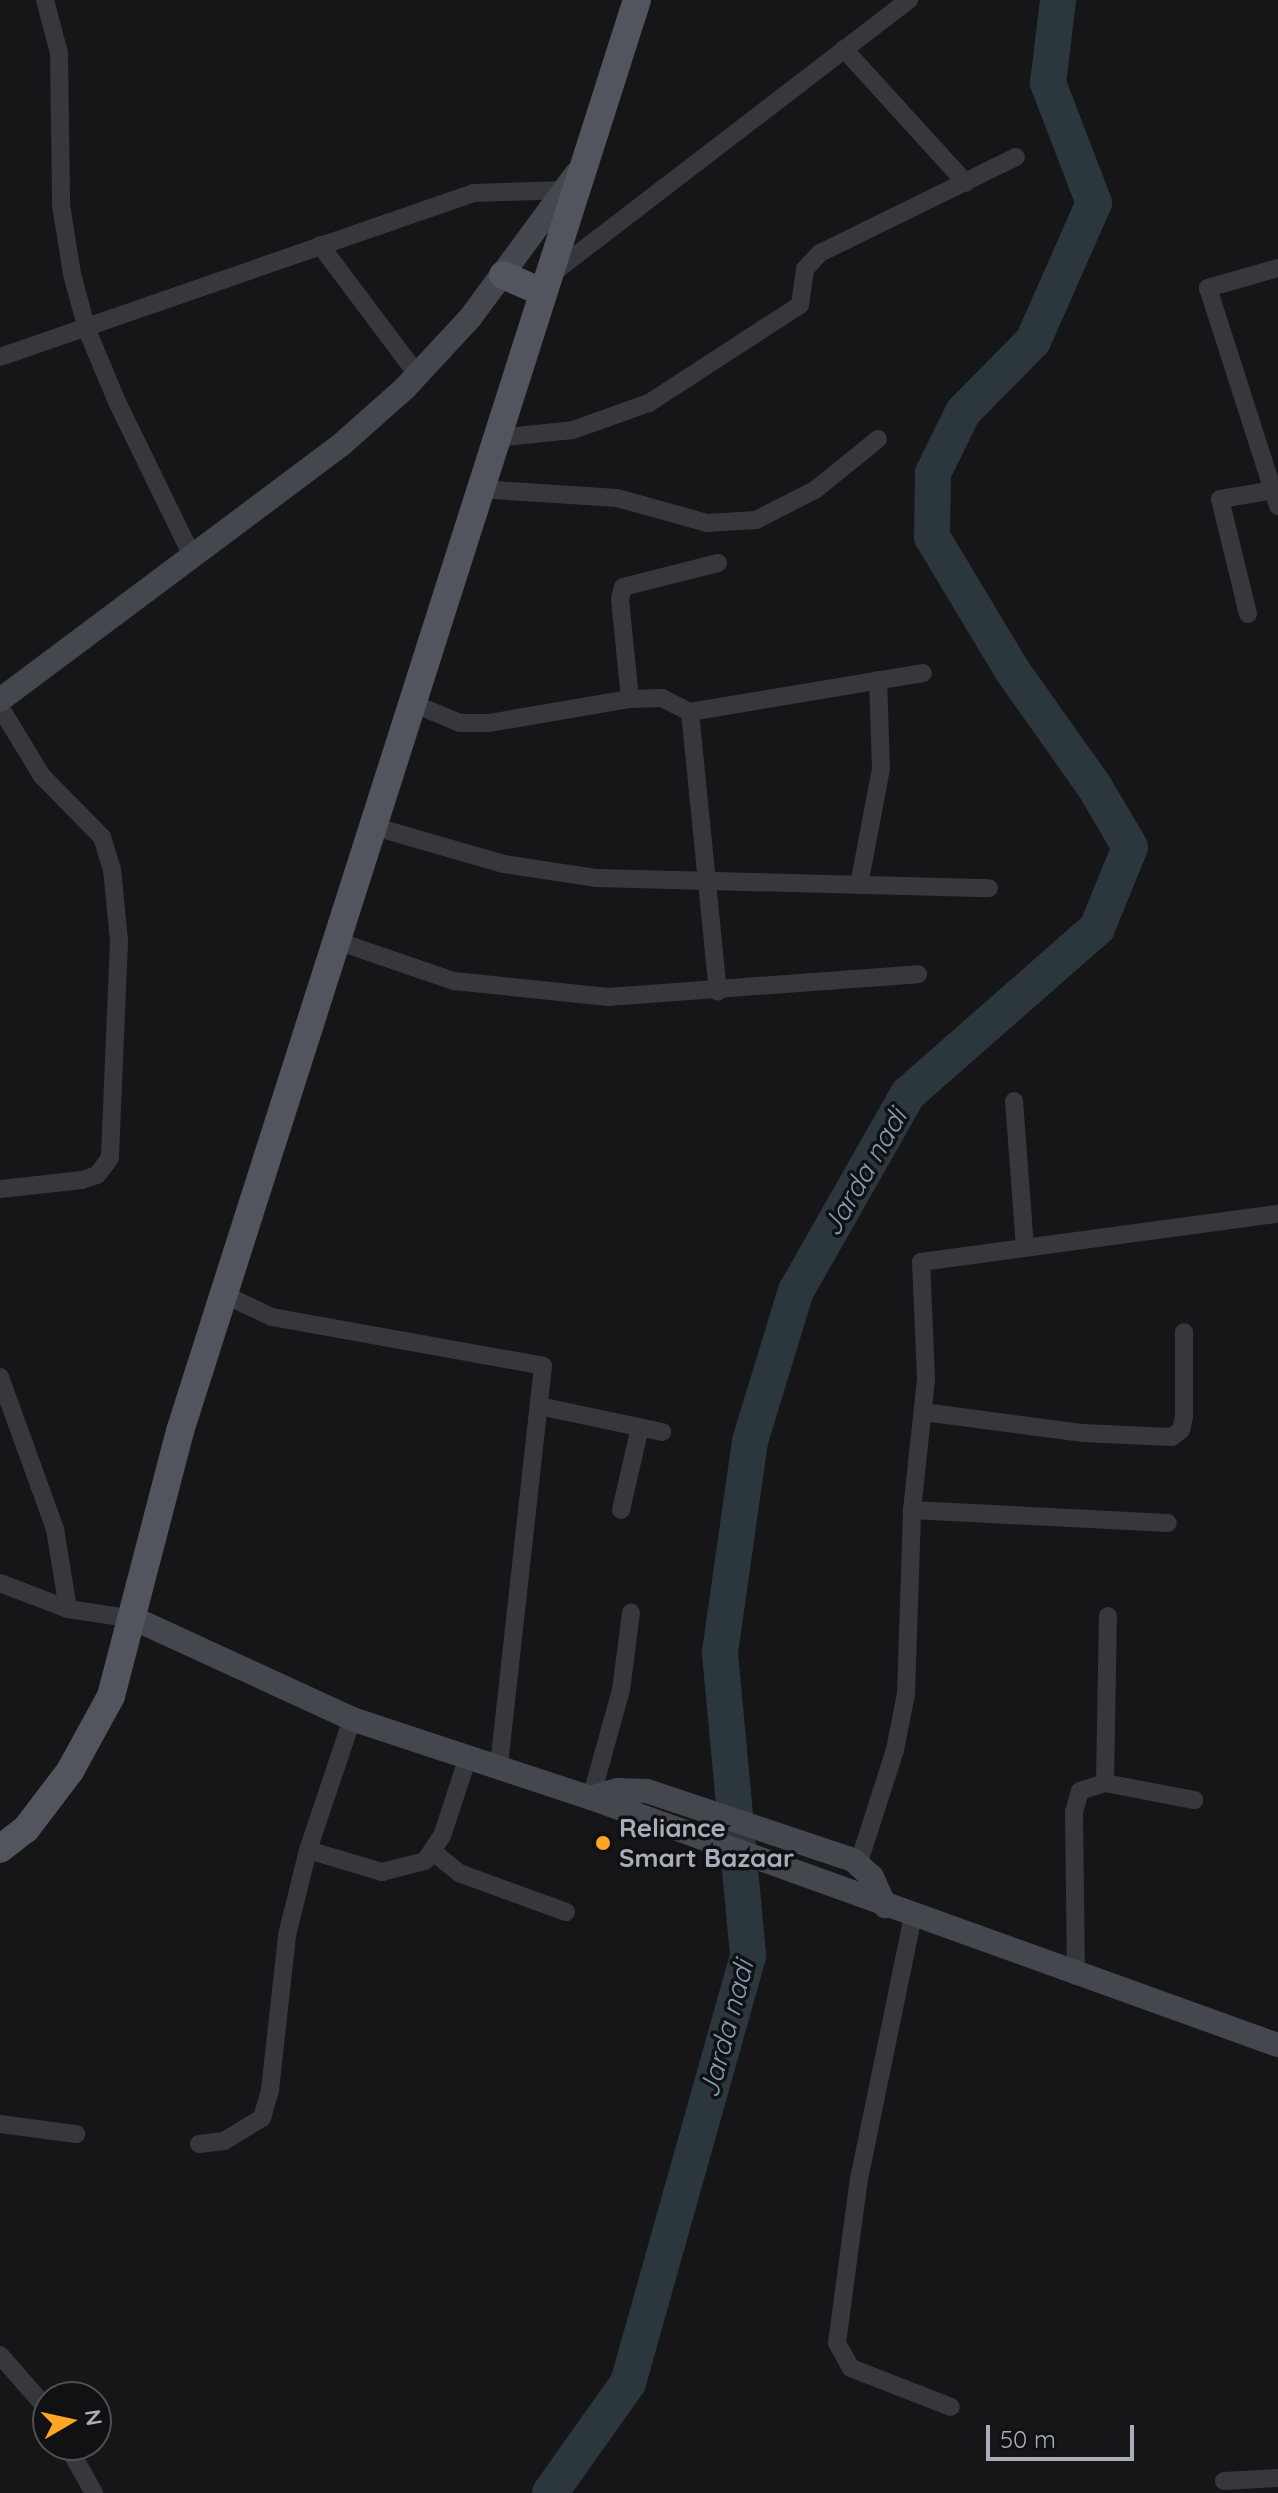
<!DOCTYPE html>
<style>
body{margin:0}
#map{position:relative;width:1278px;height:2493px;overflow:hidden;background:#161618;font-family:Quicksand,sans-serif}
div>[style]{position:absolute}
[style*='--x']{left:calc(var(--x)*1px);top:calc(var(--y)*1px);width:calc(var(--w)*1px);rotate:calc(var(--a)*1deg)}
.river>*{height:36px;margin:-18px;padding:0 18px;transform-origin:18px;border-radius:18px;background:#2b373d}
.street>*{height:18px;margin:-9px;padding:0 9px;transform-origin:9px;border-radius:9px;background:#37383e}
.secondary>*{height:24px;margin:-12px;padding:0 12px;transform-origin:12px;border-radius:12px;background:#44474e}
.primary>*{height:28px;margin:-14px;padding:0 14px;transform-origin:14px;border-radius:14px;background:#52555d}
.dots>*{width:22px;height:22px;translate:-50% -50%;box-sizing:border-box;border:4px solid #111113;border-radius:50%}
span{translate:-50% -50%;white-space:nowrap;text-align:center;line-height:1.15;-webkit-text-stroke:7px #111113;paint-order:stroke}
.poi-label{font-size:26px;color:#a7aeb9;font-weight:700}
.left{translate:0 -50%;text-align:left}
.water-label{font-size:28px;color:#7ba0b7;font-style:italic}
.north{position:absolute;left:32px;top:2381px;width:80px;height:80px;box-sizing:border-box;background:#111113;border:2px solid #4d5055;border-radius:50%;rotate:81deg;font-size:22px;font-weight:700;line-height:32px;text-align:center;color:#a7aeb9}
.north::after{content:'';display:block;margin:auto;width:28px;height:36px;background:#ffa627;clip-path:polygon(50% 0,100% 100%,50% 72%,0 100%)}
.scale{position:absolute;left:986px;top:2425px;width:148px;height:36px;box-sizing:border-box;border:4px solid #a7aeb9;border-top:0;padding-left:10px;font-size:24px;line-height:28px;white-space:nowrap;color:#a7aeb9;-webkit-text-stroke:6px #111113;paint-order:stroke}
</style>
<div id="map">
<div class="river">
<div style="--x:550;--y:2493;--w:135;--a:-54.7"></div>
<div style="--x:628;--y:2383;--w:445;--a:-74.3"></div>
<div style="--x:748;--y:1955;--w:304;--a:-95.3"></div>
<div style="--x:720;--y:1652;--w:213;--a:-81.9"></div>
<div style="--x:750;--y:1441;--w:157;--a:-73"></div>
<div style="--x:796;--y:1291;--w:227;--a:-60.4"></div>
<div style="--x:908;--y:1094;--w:252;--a:-41.3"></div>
<div style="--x:1097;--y:928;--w:87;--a:-67.8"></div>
<div style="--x:1130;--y:847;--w:71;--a:-120.5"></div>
<div style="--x:1094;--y:786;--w:142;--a:-125.3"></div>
<div style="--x:1012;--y:670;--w:155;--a:-121"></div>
<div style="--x:932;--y:537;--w:64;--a:-89.1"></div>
<div style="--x:933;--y:473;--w:68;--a:-63.8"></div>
<div style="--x:963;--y:412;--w:100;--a:-45.4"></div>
<div style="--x:1033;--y:341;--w:151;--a:-66.2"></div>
<div style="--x:1094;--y:203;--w:129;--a:-111"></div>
<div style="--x:1048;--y:83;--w:84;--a:-83.1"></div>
</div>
<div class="street">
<div style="--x:45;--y:0;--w:55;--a:75.2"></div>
<div style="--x:59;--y:53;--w:152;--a:89.2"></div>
<div style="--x:61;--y:205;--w:70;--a:80.9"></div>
<div style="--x:72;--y:274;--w:58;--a:75"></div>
<div style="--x:87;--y:330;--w:80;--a:67.3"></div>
<div style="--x:118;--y:404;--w:169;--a:64"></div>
<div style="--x:844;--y:49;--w:181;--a:47.7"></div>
<div style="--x:320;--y:245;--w:161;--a:53.1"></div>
<div style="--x:1278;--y:268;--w:73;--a:164.1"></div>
<div style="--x:1208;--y:288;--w:229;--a:72.2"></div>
<div style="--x:549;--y:276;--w:454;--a:-37.5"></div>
<div style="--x:0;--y:357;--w:502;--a:-19.09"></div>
<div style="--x:474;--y:193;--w:92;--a:-1.9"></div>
<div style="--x:496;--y:438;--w:77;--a:-5.9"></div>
<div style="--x:573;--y:430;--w:81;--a:-19.6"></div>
<div style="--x:649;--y:403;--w:180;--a:-33"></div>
<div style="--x:800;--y:305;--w:36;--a:-82"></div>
<div style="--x:805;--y:269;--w:22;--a:-47"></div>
<div style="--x:820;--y:253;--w:218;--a:-26.1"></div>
<div style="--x:480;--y:489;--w:137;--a:3.8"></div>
<div style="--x:617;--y:498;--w:93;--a:15.5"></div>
<div style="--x:707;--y:523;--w:49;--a:-3.5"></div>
<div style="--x:756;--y:520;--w:66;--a:-27"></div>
<div style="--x:815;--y:490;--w:81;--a:-39"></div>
<div style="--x:1248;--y:614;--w:118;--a:-103.7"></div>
<div style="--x:1220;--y:499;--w:55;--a:-9.5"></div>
<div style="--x:630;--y:699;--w:100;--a:-95.7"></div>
<div style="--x:620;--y:599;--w:12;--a:-76"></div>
<div style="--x:623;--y:587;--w:98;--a:-14.2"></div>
<div style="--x:412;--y:703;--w:52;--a:22.6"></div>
<div style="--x:460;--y:723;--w:29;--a:0"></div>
<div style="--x:489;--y:723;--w:143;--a:-9.7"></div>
<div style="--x:630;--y:699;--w:32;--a:-2"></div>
<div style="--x:662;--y:698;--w:31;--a:27"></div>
<div style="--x:690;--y:712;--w:281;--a:84.3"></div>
<div style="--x:0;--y:707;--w:81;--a:58.7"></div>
<div style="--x:42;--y:776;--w:86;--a:45.5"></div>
<div style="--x:102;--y:837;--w:34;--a:73"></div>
<div style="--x:112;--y:869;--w:72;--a:84.4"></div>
<div style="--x:119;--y:941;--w:217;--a:92.4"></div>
<div style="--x:110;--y:1158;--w:21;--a:127"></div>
<div style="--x:97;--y:1175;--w:16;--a:162"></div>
<div style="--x:82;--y:1180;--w:82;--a:173.7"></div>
<div style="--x:690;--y:712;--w:236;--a:-9.5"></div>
<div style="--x:372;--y:826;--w:137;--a:16.1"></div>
<div style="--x:504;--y:864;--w:94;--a:8.6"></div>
<div style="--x:597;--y:878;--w:392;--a:1.5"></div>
<div style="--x:859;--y:885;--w:118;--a:-79.3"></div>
<div style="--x:881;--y:769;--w:89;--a:-91.9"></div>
<div style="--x:337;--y:941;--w:124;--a:18.9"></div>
<div style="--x:454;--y:981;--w:155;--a:5.9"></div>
<div style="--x:608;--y:997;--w:311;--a:-4.2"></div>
<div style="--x:1014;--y:1101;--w:145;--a:85.7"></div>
<div style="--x:225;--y:1295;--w:52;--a:25.1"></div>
<div style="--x:272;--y:1317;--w:275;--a:10.2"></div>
<div style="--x:543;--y:1366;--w:403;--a:96.3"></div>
<div style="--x:0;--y:1377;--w:162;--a:70.1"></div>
<div style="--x:55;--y:1529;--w:81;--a:80.8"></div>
<div style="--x:539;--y:1406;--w:126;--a:11.9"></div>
<div style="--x:923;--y:1412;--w:160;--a:7.5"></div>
<div style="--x:1082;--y:1433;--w:90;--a:2.5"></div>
<div style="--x:1172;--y:1437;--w:11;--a:-38"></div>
<div style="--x:1181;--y:1430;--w:13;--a:-77"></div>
<div style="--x:1184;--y:1417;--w:85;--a:-90"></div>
<div style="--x:621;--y:1510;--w:85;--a:-77.1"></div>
<div style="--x:912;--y:1510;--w:256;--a:2.9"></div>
<div style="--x:0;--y:1583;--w:73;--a:20.9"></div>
<div style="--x:68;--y:1609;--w:68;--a:8.5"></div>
<div style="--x:1105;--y:1783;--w:167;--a:-89"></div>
<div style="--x:591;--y:1798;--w:112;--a:-74.5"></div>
<div style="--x:621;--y:1690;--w:78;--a:-82.6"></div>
<div style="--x:308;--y:1850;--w:77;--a:16.6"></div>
<div style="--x:382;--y:1872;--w:44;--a:-14.3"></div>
<div style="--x:425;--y:1861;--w:30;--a:-56"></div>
<div style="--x:442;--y:1836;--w:83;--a:-71.8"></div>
<div style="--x:432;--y:1851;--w:35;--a:39"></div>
<div style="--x:459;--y:1873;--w:114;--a:20"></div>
<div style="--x:859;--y:1862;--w:118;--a:-72.2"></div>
<div style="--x:895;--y:1750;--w:57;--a:-78.9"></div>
<div style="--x:906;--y:1694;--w:184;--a:-88.1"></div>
<div style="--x:912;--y:1510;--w:132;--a:-83.9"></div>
<div style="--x:926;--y:1379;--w:117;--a:-92.4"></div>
<div style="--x:921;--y:1262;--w:360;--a:-7.7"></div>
<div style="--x:913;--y:1916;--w:268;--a:101.6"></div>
<div style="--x:859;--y:2178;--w:166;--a:97.6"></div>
<div style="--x:837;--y:2343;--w:29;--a:61"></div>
<div style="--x:851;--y:2368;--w:107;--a:21.3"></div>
<div style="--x:1076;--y:1976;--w:164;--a:-90.7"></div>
<div style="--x:1074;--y:1812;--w:22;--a:-74"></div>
<div style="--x:1080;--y:1791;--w:26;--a:-18"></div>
<div style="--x:1105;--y:1783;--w:91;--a:10.8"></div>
<div style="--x:0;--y:2124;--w:77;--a:7.5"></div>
<div style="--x:199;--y:2144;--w:25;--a:-7"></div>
<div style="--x:224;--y:2141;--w:44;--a:-31.2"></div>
<div style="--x:262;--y:2118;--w:29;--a:-74"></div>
<div style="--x:270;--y:2090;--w:156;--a:-83.7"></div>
<div style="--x:287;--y:1935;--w:88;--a:-76.1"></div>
<div style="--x:308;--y:1850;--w:138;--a:-71.4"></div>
<div style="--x:0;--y:2355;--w:73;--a:48.9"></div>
<div style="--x:67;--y:2445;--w:55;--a:60.6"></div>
<div style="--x:1224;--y:2481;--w:54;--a:-3.2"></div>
</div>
<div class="secondary">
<div style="--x:0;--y:700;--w:427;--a:-36.8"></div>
<div style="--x:342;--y:444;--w:84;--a:-41.6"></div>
<div style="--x:405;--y:388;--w:96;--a:-47.1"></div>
<div style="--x:470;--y:318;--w:179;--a:-53.6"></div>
<div style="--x:135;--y:1619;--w:239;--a:24.7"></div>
<div style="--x:352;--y:1719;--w:252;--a:18.3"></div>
<div style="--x:591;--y:1798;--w:730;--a:19.78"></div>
<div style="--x:591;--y:1798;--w:28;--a:-17"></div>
<div style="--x:618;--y:1790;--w:29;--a:2"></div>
<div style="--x:647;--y:1791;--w:217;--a:18.5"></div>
<div style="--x:853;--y:1860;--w:25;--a:42"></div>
<div style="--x:872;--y:1877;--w:32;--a:66"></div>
</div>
<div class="primary">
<div style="--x:503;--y:275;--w:43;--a:23.6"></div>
<div style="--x:0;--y:1849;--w:33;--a:-38"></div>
<div style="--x:26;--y:1829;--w:73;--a:-52.8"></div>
<div style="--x:70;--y:1771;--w:85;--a:-61.3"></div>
<div style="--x:111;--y:1696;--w:274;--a:-75.4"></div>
<div style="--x:180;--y:1431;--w:1502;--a:-72.29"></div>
</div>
<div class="dots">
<div style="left:603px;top:1843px;background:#ffa627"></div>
</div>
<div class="poi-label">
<span class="left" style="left:619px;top:1843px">Reliance<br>Smart Bazaar</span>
</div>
<div class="water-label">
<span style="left:864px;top:1172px;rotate:-60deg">Jarda nadi</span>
<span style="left:726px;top:2029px;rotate:-75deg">Jarda nadi</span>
</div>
<div class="north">N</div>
<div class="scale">50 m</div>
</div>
